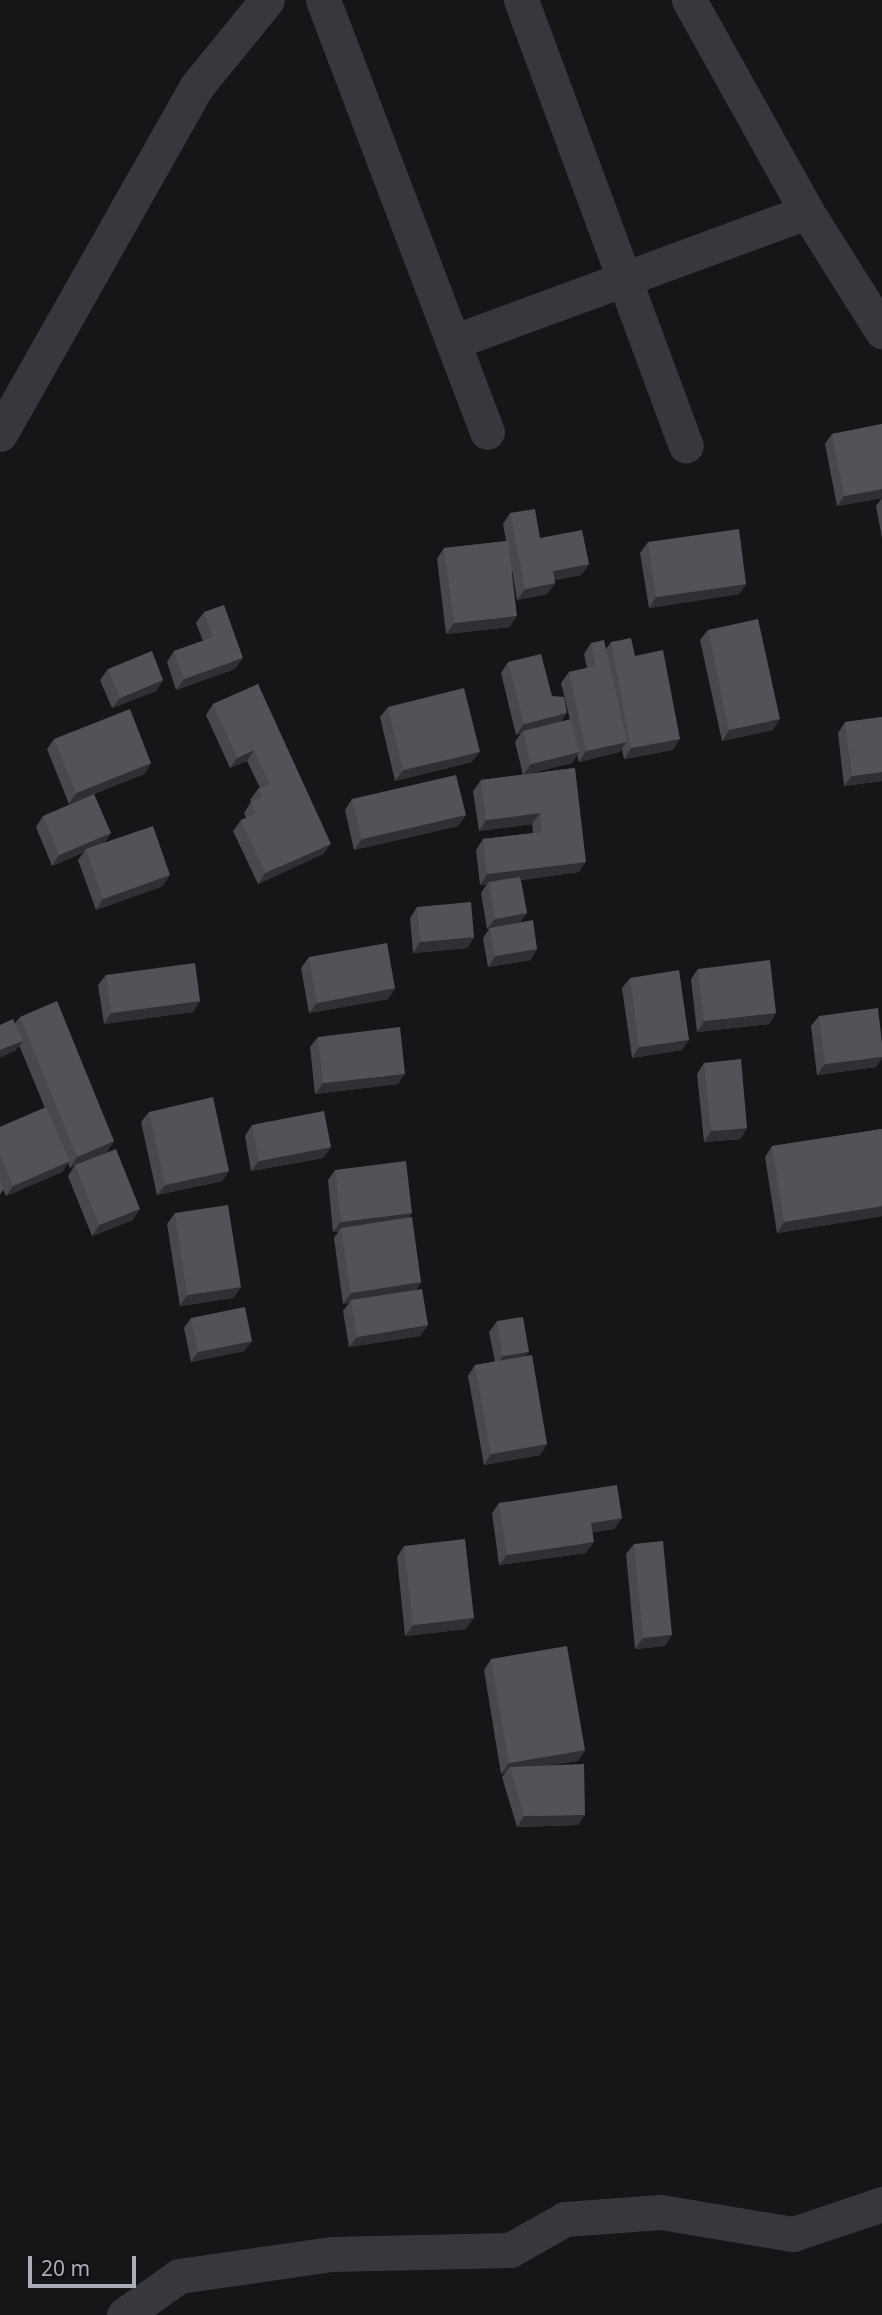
<!DOCTYPE html>
<style>
body{margin:0}
#map{position:relative;width:882px;height:2315px;overflow:hidden;background:#161618;font-family:"Noto Sans",sans-serif}
div>[style]{position:absolute}
[style*='--x']{left:calc(var(--x)*1px);top:calc(var(--y)*1px);width:calc(var(--w)*1px);rotate:calc(var(--a)*1deg)}
.street>*{height:35px;margin:-17.5px;padding:0 17.5px;transform-origin:17.5px;border-radius:17.5px;background:#37383d}
.wall>*{inset:0;background:#47494d}
.shaded-wall>*{inset:0;background:#2f3033}
.building>*{inset:0;background:#525359}
span{translate:-50% -50%;white-space:nowrap;text-align:center;line-height:1.15;-webkit-text-stroke:7px #111113;paint-order:stroke}
.scale{position:absolute;left:28px;top:2256px;width:108px;height:32px;box-sizing:border-box;border:4px solid #a8adb8;border-top:0;padding-left:9px;font-size:21px;line-height:24px;white-space:nowrap;color:#a8adb8;-webkit-text-stroke:5px #111113;paint-order:stroke}
</style>
<div id="map">
<div class="street">
<div style="--x:323;--y:0;--w:462;--a:69.2"></div>
<div style="--x:521;--y:0;--w:475;--a:69.7"></div>
<div style="--x:689;--y:0;--w:243;--a:60.9"></div>
<div style="--x:807;--y:212;--w:141;--a:57.8"></div>
<div style="--x:453;--y:342;--w:377;--a:-20.2"></div>
<div style="--x:0;--y:434;--w:399;--a:-60.5"></div>
<div style="--x:196;--y:87;--w:112;--a:-50.8"></div>
<div style="--x:124;--y:2315;--w:67;--a:-35.3"></div>
<div style="--x:179;--y:2276;--w:154;--a:-8.2"></div>
<div style="--x:331;--y:2254;--w:179;--a:-1.3"></div>
<div style="--x:510;--y:2250;--w:63;--a:-29.4"></div>
<div style="--x:565;--y:2219;--w:96;--a:-4.2"></div>
<div style="--x:661;--y:2212;--w:134;--a:9.5"></div>
<div style="--x:793;--y:2234;--w:94;--a:-18.6"></div>
</div>
<div class="wall">
<div style="clip-path:polygon(882px 424px,882px 498px,837px 506px,825px 444px,832px 434px)"></div>
<div style="clip-path:polygon(882px 498px,882px 538px,876px 506px)"></div>
<div style="clip-path:polygon(510px 513px,540px 538px,589px 564px,581px 575px,554px 580px,555px 583px,547px 594px,517px 600px,512px 570px,510px 627px,446px 634px,437px 559px,444px 548px,506px 541px,503px 524px)"></div>
<div style="clip-path:polygon(648px 542px,746px 584px,739px 594px,649px 608px,640px 553px)"></div>
<div style="clip-path:polygon(204px 612px,235px 669px,176px 690px,167px 662px,174px 651px,203px 641px,196px 623px)"></div>
<div style="clip-path:polygon(708px 630px,773px 730px,722px 741px,700px 640px)"></div>
<div style="clip-path:polygon(611px 642px,635px 656px,673px 750px,624px 759px,622px 749px,619px 752px,579px 762px,577px 755px,572px 763px,523px 775px,515px 742px,521px 733px,516px 735px,501px 673px,508px 662px,552px 696px,561px 722px,570px 720px,561px 683px,569px 672px,587px 668px,584px 654px,591px 643px,606px 649px)"></div>
<div style="clip-path:polygon(108px 669px,163px 680px,156px 691px,112px 708px,100px 680px)"></div>
<div style="clip-path:polygon(258px 684px,323px 854px,258px 884px,233px 831px,241px 820px,246px 818px,244px 813px,251px 802px,250px 800px,258px 789px,260px 788px,247px 761px,230px 768px,206px 715px,213px 704px)"></div>
<div style="clip-path:polygon(388px 707px,472px 762px,395px 781px,380px 717px)"></div>
<div style="clip-path:polygon(882px 717px,882px 781px,844px 786px,838px 733px,845px 722px)"></div>
<div style="clip-path:polygon(54px 739px,151px 763px,144px 774px,69px 804px,47px 749px)"></div>
<div style="clip-path:polygon(575px 768px,579px 872px,521px 880px,527px 913px,520px 922px,537px 949px,530px 960px,488px 967px,483px 938px,489px 929px,487px 929px,481px 893px,487px 884px,480px 885px,476px 850px,483px 839px,533px 833px,532px 824px,479px 831px,473px 791px,481px 780px)"></div>
<div style="clip-path:polygon(352px 799px,466px 815px,458px 826px,354px 850px,345px 810px)"></div>
<div style="clip-path:polygon(43px 816px,111px 833px,104px 843px,163px 886px,96px 910px,78px 860px,84px 852px,52px 866px,36px 827px)"></div>
<div style="clip-path:polygon(417px 907px,474px 937px,467px 948px,413px 953px,410px 918px)"></div>
<div style="clip-path:polygon(309px 957px,395px 988px,388px 999px,309px 1013px,301px 968px)"></div>
<div style="clip-path:polygon(698px 969px,776px 1013px,769px 1024px,697px 1032px,691px 979px)"></div>
<div style="clip-path:polygon(106px 975px,200px 1001px,193px 1012px,104px 1024px,98px 985px)"></div>
<div style="clip-path:polygon(630px 978px,682px 1050px,632px 1058px,622px 988px)"></div>
<div style="clip-path:polygon(819px 1016px,876px 1067px,817px 1075px,811px 1026px)"></div>
<div style="clip-path:polygon(20px 1017px,114px 1141px,107px 1152px,86px 1161px,133px 1220px,92px 1236px,68px 1176px,75px 1165px,70px 1168px,68px 1163px,62px 1172px,6px 1196px,3px 1190px,0 1195px,0 1127px,45px 1108px,19px 1045px,15px 1051px,15px 1023px)"></div>
<div style="clip-path:polygon(318px 1037px,398px 1084px,315px 1094px,310px 1047px)"></div>
<div style="clip-path:polygon(704px 1063px,747px 1128px,740px 1139px,704px 1142px,697px 1074px)"></div>
<div style="clip-path:polygon(149px 1112px,229px 1171px,222px 1181px,157px 1195px,141px 1122px)"></div>
<div style="clip-path:polygon(252px 1125px,331px 1147px,323px 1158px,251px 1171px,245px 1136px)"></div>
<div style="clip-path:polygon(882px 1129px,882px 1216px,777px 1233px,765px 1157px,772px 1146px)"></div>
<div style="clip-path:polygon(335px 1170px,412px 1213px,409px 1217px,421px 1282px,416px 1290px,428px 1325px,420px 1336px,349px 1347px,343px 1311px,349px 1303px,343px 1304px,334px 1238px,338px 1232px,333px 1232px,328px 1180px)"></div>
<div style="clip-path:polygon(175px 1213px,241px 1287px,233px 1298px,180px 1306px,167px 1224px)"></div>
<div style="clip-path:polygon(191px 1318px,252px 1341px,244px 1351px,191px 1362px,184px 1328px)"></div>
<div style="clip-path:polygon(497px 1321px,526px 1356px,547px 1444px,540px 1455px,484px 1465px,468px 1376px,475px 1365px,495px 1362px,489px 1332px)"></div>
<div style="clip-path:polygon(499px 1503px,622px 1518px,614px 1529px,592px 1532px,586px 1553px,499px 1565px,492px 1513px)"></div>
<div style="clip-path:polygon(634px 1544px,665px 1646px,635px 1649px,626px 1554px)"></div>
<div style="clip-path:polygon(404px 1546px,466px 1629px,405px 1636px,397px 1557px)"></div>
<div style="clip-path:polygon(491px 1659px,585px 1750px,578px 1761px,551px 1765px,578px 1825px,517px 1827px,502px 1777px,505px 1773px,501px 1774px,484px 1670px)"></div>
</div>
<div class="shaded-wall">
<div style="clip-path:polygon(882px 489px,882px 498px,837px 506px,844px 496px)"></div>
<div style="clip-path:polygon(589px 564px,581px 575px,545px 582px,553px 571px)"></div>
<div style="clip-path:polygon(555px 583px,547px 594px,517px 600px,525px 589px)"></div>
<div style="clip-path:polygon(746px 584px,739px 594px,649px 608px,656px 597px)"></div>
<div style="clip-path:polygon(517px 616px,510px 627px,446px 634px,454px 623px)"></div>
<div style="clip-path:polygon(243px 658px,235px 669px,176px 690px,184px 679px)"></div>
<div style="clip-path:polygon(163px 680px,156px 691px,112px 708px,120px 698px)"></div>
<div style="clip-path:polygon(567px 713px,560px 724px,523px 731px,521px 733px,516px 735px,524px 724px)"></div>
<div style="clip-path:polygon(780px 719px,773px 730px,722px 741px,729px 730px)"></div>
<div style="clip-path:polygon(680px 739px,673px 750px,624px 759px,631px 748px)"></div>
<div style="clip-path:polygon(627px 742px,619px 752px,579px 762px,586px 751px)"></div>
<div style="clip-path:polygon(254px 750px,247px 761px,230px 768px,237px 758px)"></div>
<div style="clip-path:polygon(480px 752px,472px 762px,395px 781px,403px 770px)"></div>
<div style="clip-path:polygon(579px 752px,572px 763px,523px 775px,531px 764px)"></div>
<div style="clip-path:polygon(151px 763px,144px 774px,69px 804px,76px 793px)"></div>
<div style="clip-path:polygon(882px 772px,882px 781px,844px 786px,852px 776px)"></div>
<div style="clip-path:polygon(540px 813px,532px 824px,479px 831px,486px 820px)"></div>
<div style="clip-path:polygon(466px 815px,458px 826px,354px 850px,362px 839px)"></div>
<div style="clip-path:polygon(111px 833px,103px 844px,86px 849px,84px 852px,52px 866px,59px 855px)"></div>
<div style="clip-path:polygon(331px 844px,323px 854px,258px 884px,265px 873px)"></div>
<div style="clip-path:polygon(586px 862px,579px 872px,489px 884px,489px 882px,487px 884px,480px 885px,487px 874px)"></div>
<div style="clip-path:polygon(170px 875px,163px 886px,96px 910px,103px 899px)"></div>
<div style="clip-path:polygon(527px 913px,519px 924px,487px 929px,495px 919px)"></div>
<div style="clip-path:polygon(474px 937px,467px 948px,413px 953px,420px 942px)"></div>
<div style="clip-path:polygon(537px 949px,530px 960px,488px 967px,495px 956px)"></div>
<div style="clip-path:polygon(395px 988px,388px 999px,309px 1013px,317px 1003px)"></div>
<div style="clip-path:polygon(200px 1001px,193px 1012px,104px 1024px,111px 1013px)"></div>
<div style="clip-path:polygon(776px 1013px,769px 1024px,697px 1032px,704px 1021px)"></div>
<div style="clip-path:polygon(689px 1040px,682px 1050px,632px 1058px,639px 1047px)"></div>
<div style="clip-path:polygon(23px 1041px,15px 1051px,0 1058px,0 1050px)"></div>
<div style="clip-path:polygon(882px 1057px,882px 1059px,876px 1067px,817px 1075px,825px 1064px)"></div>
<div style="clip-path:polygon(405px 1074px,398px 1084px,315px 1094px,323px 1083px)"></div>
<div style="clip-path:polygon(747px 1128px,740px 1139px,704px 1142px,711px 1131px)"></div>
<div style="clip-path:polygon(114px 1141px,107px 1152px,70px 1168px,77px 1157px)"></div>
<div style="clip-path:polygon(331px 1147px,323px 1158px,251px 1171px,259px 1161px)"></div>
<div style="clip-path:polygon(70px 1161px,62px 1172px,6px 1196px,13px 1186px)"></div>
<div style="clip-path:polygon(229px 1171px,222px 1181px,157px 1195px,165px 1185px)"></div>
<div style="clip-path:polygon(882px 1206px,882px 1216px,777px 1233px,784px 1222px)"></div>
<div style="clip-path:polygon(140px 1209px,133px 1220px,92px 1236px,99px 1225px)"></div>
<div style="clip-path:polygon(412px 1213px,404px 1224px,341px 1228px,338px 1232px,333px 1232px,341px 1222px)"></div>
<div style="clip-path:polygon(421px 1282px,414px 1293px,351px 1300px,349px 1303px,343px 1304px,351px 1293px)"></div>
<div style="clip-path:polygon(241px 1287px,233px 1298px,180px 1306px,187px 1295px)"></div>
<div style="clip-path:polygon(428px 1325px,420px 1336px,349px 1347px,357px 1337px)"></div>
<div style="clip-path:polygon(252px 1341px,244px 1351px,191px 1362px,198px 1352px)"></div>
<div style="clip-path:polygon(529px 1352px,521px 1362px,495px 1367px,503px 1356px)"></div>
<div style="clip-path:polygon(547px 1444px,540px 1455px,484px 1465px,491px 1454px)"></div>
<div style="clip-path:polygon(622px 1518px,614px 1529px,584px 1534px,591px 1523px)"></div>
<div style="clip-path:polygon(594px 1542px,586px 1553px,499px 1565px,507px 1555px)"></div>
<div style="clip-path:polygon(474px 1618px,466px 1629px,405px 1636px,413px 1625px)"></div>
<div style="clip-path:polygon(672px 1635px,665px 1646px,635px 1649px,643px 1638px)"></div>
<div style="clip-path:polygon(585px 1750px,578px 1761px,512px 1772px,510px 1767px,505px 1773px,501px 1774px,509px 1763px)"></div>
<div style="clip-path:polygon(585px 1815px,578px 1825px,517px 1827px,524px 1816px)"></div>
</div>
<div class="building">
<div style="clip-path:polygon(882px 424px,882px 489px,844px 496px,832px 434px)"></div>
<div style="clip-path:polygon(535px 509px,540px 538px,582px 530px,589px 564px,553px 571px,555px 583px,525px 589px,510px 513px)"></div>
<div style="clip-path:polygon(739px 529px,746px 584px,656px 597px,648px 542px)"></div>
<div style="clip-path:polygon(508px 541px,517px 616px,454px 623px,444px 548px)"></div>
<div style="clip-path:polygon(224px 605px,243px 658px,184px 679px,174px 651px,213px 637px,204px 612px)"></div>
<div style="clip-path:polygon(758px 619px,780px 719px,729px 730px,708px 630px)"></div>
<div style="clip-path:polygon(631px 638px,635px 656px,663px 650px,680px 739px,631px 748px,611px 642px)"></div>
<div style="clip-path:polygon(604px 640px,627px 742px,586px 751px,569px 672px,596px 666px,591px 643px)"></div>
<div style="clip-path:polygon(152px 651px,163px 680px,120px 698px,108px 669px)"></div>
<div style="clip-path:polygon(541px 654px,552px 696px,564px 697px,567px 713px,524px 724px,508px 662px)"></div>
<div style="clip-path:polygon(258px 684px,331px 844px,265px 873px,241px 820px,256px 813px,251px 802px,262px 797px,258px 789px,270px 784px,254px 750px,237px 758px,213px 704px)"></div>
<div style="clip-path:polygon(464px 688px,480px 752px,403px 770px,388px 707px)"></div>
<div style="clip-path:polygon(130px 709px,151px 763px,76px 793px,54px 739px)"></div>
<div style="clip-path:polygon(882px 717px,882px 772px,852px 776px,845px 722px)"></div>
<div style="clip-path:polygon(571px 719px,579px 752px,531px 764px,523px 731px)"></div>
<div style="clip-path:polygon(575px 768px,586px 862px,487px 874px,483px 839px,542px 832px,540px 813px,486px 820px,481px 780px)"></div>
<div style="clip-path:polygon(456px 775px,466px 815px,362px 839px,352px 799px)"></div>
<div style="clip-path:polygon(94px 794px,111px 833px,59px 855px,43px 816px)"></div>
<div style="clip-path:polygon(153px 826px,170px 875px,103px 899px,86px 849px)"></div>
<div style="clip-path:polygon(520px 877px,527px 913px,495px 919px,489px 882px)"></div>
<div style="clip-path:polygon(471px 902px,474px 937px,420px 942px,417px 907px)"></div>
<div style="clip-path:polygon(533px 920px,537px 949px,495px 956px,490px 928px)"></div>
<div style="clip-path:polygon(387px 943px,395px 988px,317px 1003px,309px 957px)"></div>
<div style="clip-path:polygon(770px 960px,776px 1013px,704px 1021px,698px 969px)"></div>
<div style="clip-path:polygon(195px 963px,200px 1001px,111px 1013px,106px 975px)"></div>
<div style="clip-path:polygon(679px 970px,689px 1040px,639px 1047px,630px 978px)"></div>
<div style="clip-path:polygon(57px 1001px,114px 1141px,77px 1157px,20px 1017px)"></div>
<div style="clip-path:polygon(878px 1008px,882px 1043px,882px 1057px,825px 1064px,819px 1016px)"></div>
<div style="clip-path:polygon(13px 1019px,23px 1041px,0 1050px,0 1025px)"></div>
<div style="clip-path:polygon(400px 1027px,405px 1074px,323px 1083px,318px 1037px)"></div>
<div style="clip-path:polygon(741px 1059px,747px 1128px,711px 1131px,704px 1063px)"></div>
<div style="clip-path:polygon(213px 1097px,229px 1171px,165px 1185px,149px 1112px)"></div>
<div style="clip-path:polygon(46px 1107px,70px 1161px,13px 1186px,0 1155px,0 1127px)"></div>
<div style="clip-path:polygon(324px 1111px,331px 1147px,259px 1161px,252px 1125px)"></div>
<div style="clip-path:polygon(882px 1129px,882px 1206px,784px 1222px,772px 1146px)"></div>
<div style="clip-path:polygon(116px 1149px,140px 1209px,99px 1225px,75px 1165px)"></div>
<div style="clip-path:polygon(406px 1161px,412px 1213px,341px 1222px,335px 1170px)"></div>
<div style="clip-path:polygon(0 1180px,4px 1189px,0 1191px)"></div>
<div style="clip-path:polygon(228px 1205px,241px 1287px,187px 1295px,175px 1213px)"></div>
<div style="clip-path:polygon(412px 1217px,421px 1282px,351px 1293px,341px 1228px)"></div>
<div style="clip-path:polygon(422px 1289px,428px 1325px,357px 1337px,351px 1300px)"></div>
<div style="clip-path:polygon(245px 1307px,252px 1341px,198px 1352px,191px 1318px)"></div>
<div style="clip-path:polygon(523px 1317px,529px 1352px,503px 1356px,497px 1321px)"></div>
<div style="clip-path:polygon(532px 1355px,547px 1444px,491px 1454px,475px 1365px)"></div>
<div style="clip-path:polygon(617px 1485px,622px 1518px,591px 1523px,594px 1542px,507px 1555px,499px 1503px)"></div>
<div style="clip-path:polygon(465px 1539px,474px 1618px,413px 1625px,404px 1546px)"></div>
<div style="clip-path:polygon(663px 1541px,672px 1635px,643px 1638px,634px 1544px)"></div>
<div style="clip-path:polygon(567px 1646px,585px 1750px,509px 1763px,491px 1659px)"></div>
<div style="clip-path:polygon(584px 1764px,585px 1815px,524px 1816px,510px 1767px)"></div>
</div>
<div class="scale">20 m</div>
</div>
